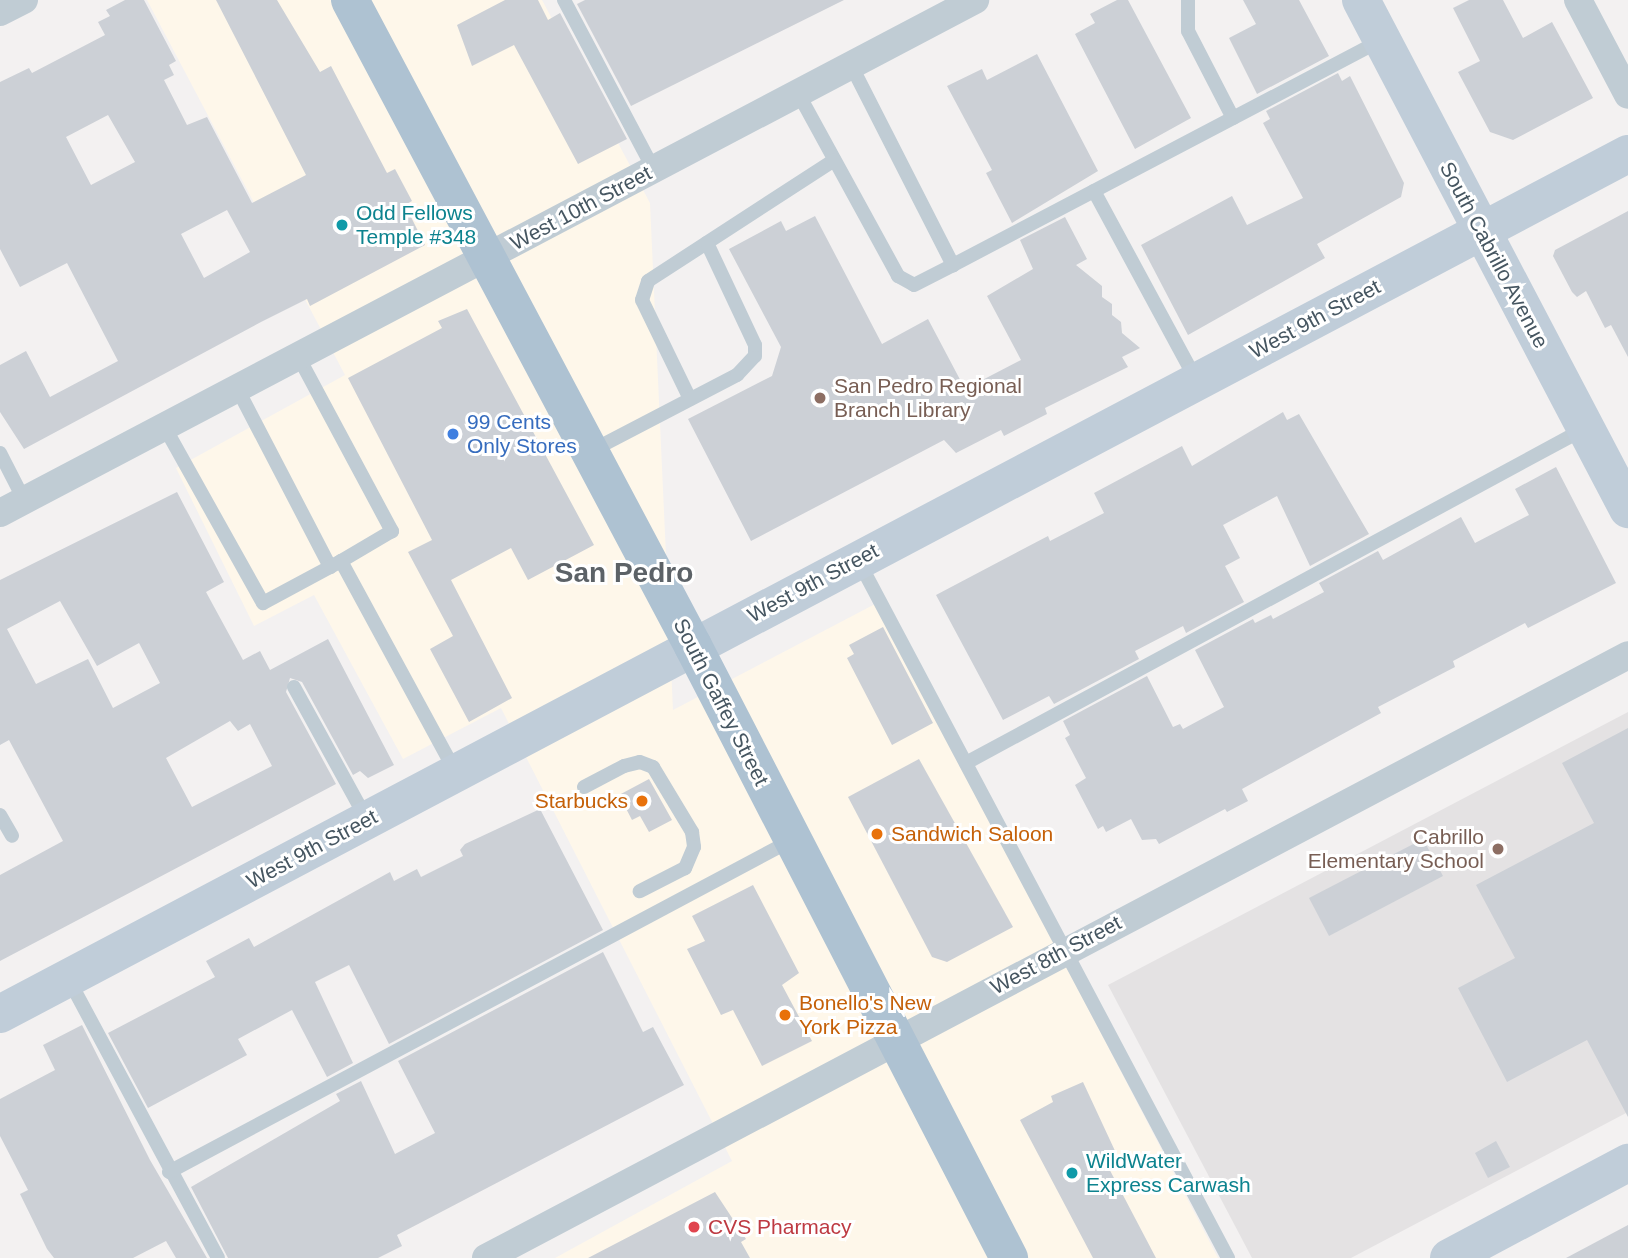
<!DOCTYPE html>
<style>
body{margin:0}
#map{position:relative;width:1628px;height:1258px;overflow:hidden;background:#f3f1f1;font-family:Arial,sans-serif}
div>[style]{position:absolute}
[style*='--x']{left:calc(var(--x)*1px);top:calc(var(--y)*1px);width:calc(var(--w)*1px);rotate:calc(var(--a)*1deg)}
.commercial>*{inset:0;background:#fef7ea}
.education>*{inset:0;background:#e4e2e3}
.building>*{inset:0;background:#ccd0d6}
.lane>*{height:14px;margin:-7px;padding:0 7px;transform-origin:7px;border-radius:7px;background:#c0ccd4}
.street>*{height:28px;margin:-14px;padding:0 14px;transform-origin:14px;border-radius:14px;background:#c0ccd4}
.secondary>*{height:38px;margin:-19px;padding:0 19px;transform-origin:19px;border-radius:19px;background:#c0cdd9}
.primary>*{height:38px;margin:-19px;padding:0 19px;transform-origin:19px;border-radius:19px;background:#aec2d2}
.dots>*{width:19px;height:19px;translate:-50% -50%;box-sizing:border-box;border:4px solid #fff;border-radius:50%}
span{translate:-50% -50%;white-space:nowrap;text-align:center;line-height:1.15;-webkit-text-stroke:6px #fff;paint-order:stroke}
.street-label{font-size:21px;color:#465661}
.culture-label{font-size:21px;color:#0d838f}
.left{translate:0 -50%;text-align:left}
.education-label{font-size:21px;color:#785e54}
.right{translate:-100% -50%;text-align:right}
.shop-label{font-size:21px;color:#366cbe}
.food-label{font-size:21px;color:#c56008}
.health-label{font-size:21px;color:#be3a42}
.district-label{font-size:28px;color:#5c6267;font-weight:700}
</style>
<div id="map">
<div class="commercial">
<div style="clip-path:polygon(147px 0,542px 0,650px 203px,673px 710px,877px 603px,1218px 1258px,555px 1258px,732px 1161px,501px 708px,403px 759px,314px 595px,254px 626px,176px 468px,345px 375px)"></div>
</div>
<div class="education">
<div style="clip-path:polygon(1628px 712px,1628px 1112px,1351px 1258px,1252px 1258px,1108px 985px)"></div>
</div>
<div class="building">
<div style="clip-path:polygon(evenodd,125px 0,144px 0,176px 61px,169px 65px,174px 75px,164px 80px,187px 125px,207px 117px,252px 203px,306px 175px,216px 0,277px 0,320px 72px,331px 66px,387px 173px,395px 169px,412px 201px,405px 205px,425px 245px,310px 306px,307px 299px,261px 322px,24px 449px,0 412px,0 365px,26px 351px,50px 397px,118px 361px,67px 263px,20px 287px,0 249px,0 82px,29px 68px,32px 73px,105px 35px,98px 22px,110px 16px,106px 10px,125px 0,108px 115px,135px 162px,91px 185px,66px 137px,108px 115px,125px 0,227px 210px,250px 252px,204px 278px,181px 234px,227px 210px)"></div>
<div style="clip-path:polygon(505px 0,538px 0,548px 20px,560px 13px,627px 139px,578px 164px,514px 45px,472px 66px,457px 25px)"></div>
<div style="clip-path:polygon(585px 0,844px 0,631px 106px,577px 4px)"></div>
<div style="clip-path:polygon(1117px 0,1128px 0,1191px 118px,1135px 149px,1075px 34px,1095px 23px,1090px 14px)"></div>
<div style="clip-path:polygon(1243px 0,1299px 0,1329px 56px,1257px 94px,1229px 38px,1256px 24px)"></div>
<div style="clip-path:polygon(1469px 0,1503px 0,1523px 38px,1552px 22px,1593px 98px,1513px 140px,1490px 132px,1458px 72px,1480px 61px,1453px 8px)"></div>
<div style="clip-path:polygon(1037px 54px,1098px 171px,1012px 223px,986px 173px,992px 170px,947px 86px,982px 69px,987px 80px)"></div>
<div style="clip-path:polygon(1338px 73px,1342px 81px,1350px 76px,1404px 183px,1401px 197px,1317px 244px,1325px 258px,1188px 335px,1141px 245px,1232px 196px,1247px 225px,1303px 198px,1263px 123px,1270px 119px,1266px 111px)"></div>
<div style="clip-path:polygon(1628px 211px,1628px 357px,1611px 325px,1605px 328px,1586px 291px,1577px 297px,1572px 292px,1553px 256px,1555px 250px)"></div>
<div style="clip-path:polygon(815px 216px,882px 344px,928px 319px,965px 389px,1021px 360px,987px 296px,1033px 269px,1020px 240px,1065px 217px,1087px 259px,1076px 265px,1102px 286px,1102px 297px,1112px 304px,1112px 315px,1121px 322px,1122px 333px,1140px 348px,1122px 357px,1128px 367px,1045px 408px,1047px 414px,1004px 436px,1001px 430px,956px 453px,944px 440px,751px 541px,688px 419px,772px 376px,781px 347px,729px 249px,781px 221px,786px 231px)"></div>
<div style="clip-path:polygon(467px 309px,594px 545px,528px 580px,511px 548px,451px 580px,512px 698px,469px 722px,430px 649px,453px 636px,408px 552px,432px 540px,348px 378px,442px 328px,438px 321px)"></div>
<div style="clip-path:polygon(1283px 412px,1287px 420px,1299px 414px,1369px 534px,1310px 566px,1277px 496px,1223px 525px,1240px 558px,1225px 566px,1244px 602px,1186px 633px,1183px 626px,1135px 651px,1139px 659px,1054px 704px,1049px 696px,1003px 720px,936px 595px,1048px 536px,1050px 541px,1104px 513px,1094px 493px,1182px 446px,1192px 466px)"></div>
<div style="clip-path:polygon(1556px 467px,1616px 583px,1528px 628px,1525px 623px,1453px 661px,1455px 667px,1378px 707px,1381px 713px,1242px 789px,1248px 801px,1227px 812px,1225px 809px,1159px 844px,1156px 839px,1142px 840px,1131px 819px,1106px 832px,1103px 826px,1098px 829px,1075px 785px,1086px 778px,1065px 738px,1070px 735px,1063px 721px,1147px 676px,1173px 727px,1180px 724px,1183px 729px,1224px 707px,1195px 650px,1253px 619px,1255px 623px,1271px 615px,1273px 619px,1324px 592px,1319px 583px,1378px 551px,1383px 560px,1461px 517px,1475px 543px,1529px 515px,1515px 489px)"></div>
<div style="clip-path:polygon(evenodd,177px 492px,224px 582px,206px 592px,243px 660px,260px 651px,270px 670px,328px 639px,394px 765px,368px 778px,360px 771px,353px 775px,302px 682px,290px 678px,286px 692px,336px 784px,0 961px,0 875px,63px 841px,9px 740px,0 745px,0 580px,177px 492px,60px 601px,97px 666px,139px 643px,160px 683px,113px 708px,88px 659px,36px 684px,7px 629px,60px 601px,177px 492px,230px 721px,238px 731px,250px 724px,272px 766px,192px 807px,166px 758px,230px 721px)"></div>
<div style="clip-path:polygon(883px 627px,933px 723px,892px 745px,847px 658px,854px 654px,849px 645px)"></div>
<div style="clip-path:polygon(1628px 728px,1628px 1117px,1587px 1040px,1507px 1082px,1458px 988px,1515px 958px,1476px 885px,1594px 823px,1562px 763px)"></div>
<div style="clip-path:polygon(919px 759px,1013px 927px,947px 962px,932px 957px,848px 797px)"></div>
<div style="clip-path:polygon(649px 779px,672px 820px,649px 832px,640px 816px,632px 820px,619px 795px)"></div>
<div style="clip-path:polygon(540px 809px,603px 930px,389px 1044px,349px 965px,315px 982px,353px 1063px,327px 1077px,292px 1010px,238px 1039px,247px 1055px,148px 1108px,108px 1033px,215px 977px,206px 961px,249px 938px,254px 947px,390px 872px,394px 881px,417px 869px,421px 877px,463px 856px,460px 850px,465px 844px)"></div>
<div style="clip-path:polygon(1423px 839px,1443px 876px,1329px 936px,1309px 898px)"></div>
<div style="clip-path:polygon(753px 885px,799px 973px,782px 985px,812px 1041px,762px 1066px,733px 1010px,721px 1015px,687px 949px,705px 941px,692px 916px)"></div>
<div style="clip-path:polygon(603px 952px,643px 1032px,653px 1027px,684px 1085px,397px 1235px,402px 1246px,378px 1258px,228px 1258px,191px 1187px,340px 1101px,336px 1094px,361px 1081px,395px 1154px,435px 1133px,398px 1061px)"></div>
<div style="clip-path:polygon(82px 1025px,150px 1160px,207px 1258px,176px 1258px,166px 1241px,133px 1258px,54px 1258px,47px 1249px,20px 1194px,28px 1190px,0 1136px,0 1099px,55px 1070px,43px 1045px)"></div>
<div style="clip-path:polygon(1083px 1082px,1116px 1153px,1104px 1159px,1156px 1258px,1093px 1258px,1020px 1120px,1053px 1102px,1051px 1096px)"></div>
<div style="clip-path:polygon(1496px 1141px,1510px 1167px,1488px 1178px,1475px 1153px)"></div>
<div style="clip-path:polygon(715px 1192px,746px 1239px,741px 1242px,750px 1258px,588px 1258px)"></div>
<div style="clip-path:polygon(1628px 1225px,1628px 1258px,1566px 1258px)"></div>
</div>
<div class="lane">
<div style="--x:564;--y:0;--w:192;--a:62.1"></div>
<div style="--x:1188;--y:0;--w:31;--a:90"></div>
<div style="--x:1188;--y:31;--w:98;--a:62.7"></div>
<div style="--x:851;--y:65;--w:225;--a:63"></div>
<div style="--x:953;--y:265;--w:481;--a:-27.7"></div>
<div style="--x:798;--y:93;--w:209;--a:61.3"></div>
<div style="--x:898;--y:276;--w:18;--a:29"></div>
<div style="--x:914;--y:285;--w:44;--a:-27.1"></div>
<div style="--x:1094;--y:191;--w:215;--a:61.6"></div>
<div style="--x:298;--y:356;--w:199;--a:61.8"></div>
<div style="--x:392;--y:531;--w:59;--a:149.5"></div>
<div style="--x:237;--y:388;--w:202;--a:62.5"></div>
<div style="--x:690;--y:399;--w:110;--a:-115.9"></div>
<div style="--x:642;--y:300;--w:20;--a:-72"></div>
<div style="--x:648;--y:281;--w:222;--a:-33"></div>
<div style="--x:164;--y:426;--w:203;--a:60.8"></div>
<div style="--x:263;--y:603;--w:89;--a:-28.3"></div>
<div style="--x:341;--y:561;--w:239;--a:61.5"></div>
<div style="--x:591;--y:451;--w:165;--a:-27.5"></div>
<div style="--x:737;--y:375;--w:26;--a:-47"></div>
<div style="--x:755;--y:356;--w:11;--a:-90"></div>
<div style="--x:755;--y:345;--w:113;--a:-115.2"></div>
<div style="--x:0;--y:453;--w:53;--a:62.9"></div>
<div style="--x:858;--y:560;--w:790;--a:62.07"></div>
<div style="--x:294;--y:687;--w:149;--a:61.2"></div>
<div style="--x:966;--y:763;--w:702;--a:-28.39"></div>
<div style="--x:584;--y:787;--w:45;--a:-27.7"></div>
<div style="--x:624;--y:766;--w:16;--a:-14"></div>
<div style="--x:640;--y:762;--w:14;--a:21"></div>
<div style="--x:653;--y:767;--w:76;--a:59"></div>
<div style="--x:692;--y:832;--w:15;--a:82"></div>
<div style="--x:694;--y:847;--w:23;--a:113"></div>
<div style="--x:685;--y:868;--w:51;--a:152.9"></div>
<div style="--x:0;--y:815;--w:24;--a:60"></div>
<div style="--x:69;--y:980;--w:315;--a:61.8"></div>
<div style="--x:169;--y:1172;--w:704;--a:-28.06"></div>
</div>
<div class="street">
<div style="--x:1578;--y:0;--w:107;--a:62.2"></div>
<div style="--x:0;--y:12;--w:27;--a:-27"></div>
<div style="--x:0;--y:513;--w:1102;--a:-27.75"></div>
<div style="--x:486;--y:1258;--w:1291;--a:-27.83"></div>
</div>
<div class="secondary">
<div style="--x:1361;--y:0;--w:575;--a:62.32"></div>
<div style="--x:0;--y:1014;--w:1841;--a:-27.85"></div>
<div style="--x:1449;--y:1258;--w:203;--a:-28"></div>
</div>
<div class="primary">
<div style="--x:350;--y:0;--w:731;--a:62.03"></div>
<div style="--x:693;--y:646;--w:689;--a:62.69"></div>
</div>
<div class="dots">
<div style="left:342px;top:225px;background:#0f9aa8"></div>
<div style="left:820px;top:398px;background:#8d6e63"></div>
<div style="left:453px;top:434px;background:#3f7fe0"></div>
<div style="left:642px;top:801px;background:#e8710a"></div>
<div style="left:877px;top:834px;background:#e8710a"></div>
<div style="left:1498px;top:849px;background:#8d6e63"></div>
<div style="left:785px;top:1015px;background:#e8710a"></div>
<div style="left:1072px;top:1173px;background:#0f9aa8"></div>
<div style="left:694px;top:1227px;background:#e0444e"></div>
</div>
<div class="street-label">
<span style="left:581px;top:208px;rotate:-28deg">West 10th Street</span>
<span style="left:1494px;top:255px;rotate:62deg">South Cabrillo Avenue</span>
<span style="left:1315px;top:319px;rotate:-28deg">West 9th Street</span>
<span style="left:813px;top:583px;rotate:-28deg">West 9th Street</span>
<span style="left:721px;top:702px;rotate:63deg">South Gaffey Street</span>
<span style="left:312px;top:849px;rotate:-28deg">West 9th Street</span>
<span style="left:1056px;top:955px;rotate:-28deg">West 8th Street</span>
</div>
<div class="culture-label">
<span class="left" style="left:356px;top:225px">Odd Fellows<br>Temple #348</span>
<span class="left" style="left:1086px;top:1173px">WildWater<br>Express Carwash</span>
</div>
<div class="education-label">
<span class="left" style="left:834px;top:398px">San Pedro Regional<br>Branch Library</span>
<span class="right" style="left:1484px;top:849px">Cabrillo<br>Elementary School</span>
</div>
<div class="shop-label">
<span class="left" style="left:467px;top:434px">99 Cents<br>Only Stores</span>
</div>
<div class="food-label">
<span class="right" style="left:628px;top:801px">Starbucks</span>
<span class="left" style="left:891px;top:834px">Sandwich Saloon</span>
<span class="left" style="left:799px;top:1015px">Bonello's New<br>York Pizza</span>
</div>
<div class="health-label">
<span class="left" style="left:708px;top:1227px">CVS Pharmacy</span>
</div>
<div class="district-label">
<span style="left:624px;top:573px">San Pedro</span>
</div>
</div>
